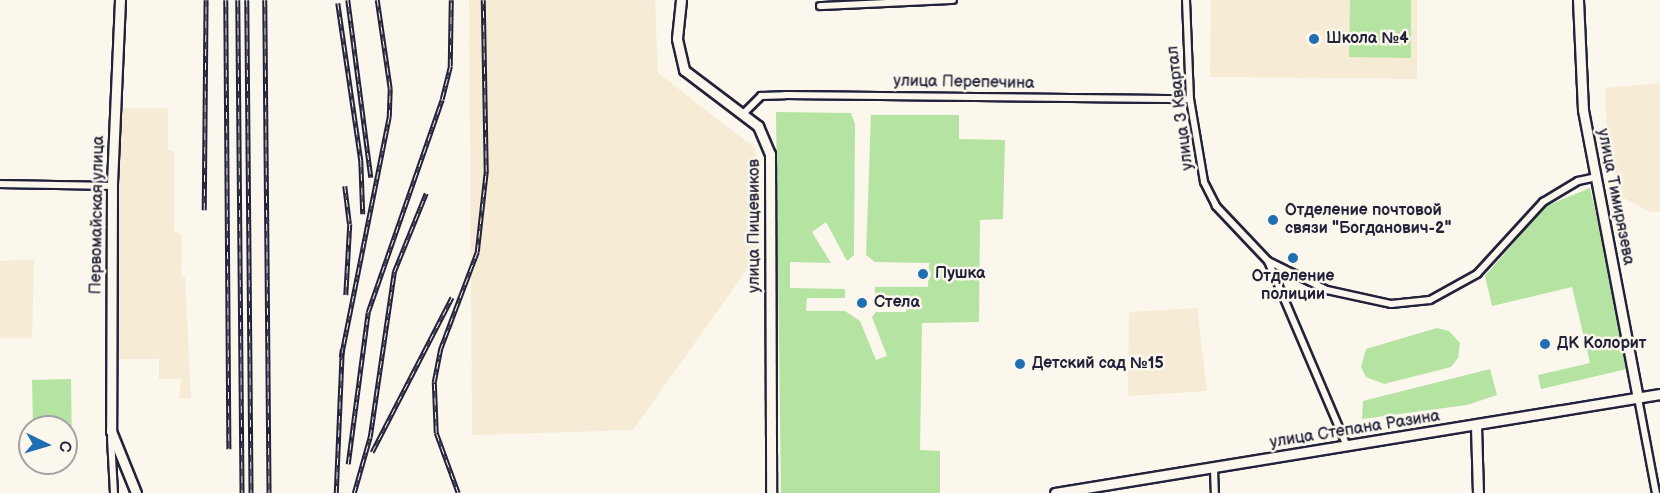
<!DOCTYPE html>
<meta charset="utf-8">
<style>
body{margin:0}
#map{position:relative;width:1660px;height:493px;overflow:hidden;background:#fbf7ec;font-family:"Balsamiq Sans",sans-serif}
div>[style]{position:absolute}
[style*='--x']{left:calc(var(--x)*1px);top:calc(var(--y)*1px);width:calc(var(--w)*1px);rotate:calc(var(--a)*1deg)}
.built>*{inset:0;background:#f6ebd5}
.green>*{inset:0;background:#b4e3a2}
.roads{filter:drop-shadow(2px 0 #22223b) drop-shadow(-2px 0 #22223b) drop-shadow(0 2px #22223b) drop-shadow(0 -2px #22223b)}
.street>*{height:6px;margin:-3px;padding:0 3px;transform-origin:3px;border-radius:3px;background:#fbf7ec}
.secondary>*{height:9px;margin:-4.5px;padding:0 4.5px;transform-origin:4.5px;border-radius:4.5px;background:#fbf7ec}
.rail>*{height:4.5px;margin-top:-2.25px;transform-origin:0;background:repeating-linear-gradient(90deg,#fbf7ec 0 7px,#22223b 0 14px);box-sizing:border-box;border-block:2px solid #22223b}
.dots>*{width:16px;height:16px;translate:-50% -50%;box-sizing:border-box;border:3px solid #fbf7ec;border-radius:50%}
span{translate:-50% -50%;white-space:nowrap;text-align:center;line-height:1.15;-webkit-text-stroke:5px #fbf7ec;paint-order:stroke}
.poi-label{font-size:16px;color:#22223b;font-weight:700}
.left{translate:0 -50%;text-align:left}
.street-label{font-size:16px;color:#22223b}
.north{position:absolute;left:18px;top:415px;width:60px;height:60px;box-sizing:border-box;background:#fbf7ec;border:2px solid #a4a2a5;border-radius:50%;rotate:95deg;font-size:16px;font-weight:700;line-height:24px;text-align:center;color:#22223b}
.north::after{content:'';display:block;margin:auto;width:21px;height:27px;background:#1f6fb2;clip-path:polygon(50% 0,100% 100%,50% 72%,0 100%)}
</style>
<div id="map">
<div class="built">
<div style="clip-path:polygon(469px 0,655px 0,658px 73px,756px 149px,758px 254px,633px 430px,472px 435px)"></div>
<div style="clip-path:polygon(1211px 0,1417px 0,1417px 79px,1210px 77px)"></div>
<div style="clip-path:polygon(1660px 83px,1660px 212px,1650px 212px,1620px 196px,1607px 142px,1605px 88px)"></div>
<div style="clip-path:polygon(118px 108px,168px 108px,168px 150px,174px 151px,174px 231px,182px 235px,181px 276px,185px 277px,191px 398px,179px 399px,181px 379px,159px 379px,159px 359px,113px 359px)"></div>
<div style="clip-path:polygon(34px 259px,32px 338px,0 338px,0 261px)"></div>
<div style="clip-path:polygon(1197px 308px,1207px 391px,1128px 396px,1129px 312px)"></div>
</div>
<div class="green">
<div style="clip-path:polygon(1350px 0,1411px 0,1411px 58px,1349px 57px)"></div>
<div style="clip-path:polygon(776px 112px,851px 113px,855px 124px,854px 255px,847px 261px,826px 222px,812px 232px,831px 263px,790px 262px,790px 288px,845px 289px,845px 298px,807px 298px,806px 311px,845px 311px,860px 321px,876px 360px,887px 356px,872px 317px,876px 312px,906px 312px,906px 301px,875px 300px,875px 287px,928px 287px,929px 263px,875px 262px,866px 255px,871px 115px,959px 115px,959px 139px,1005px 140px,1003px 219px,980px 220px,979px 322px,922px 323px,920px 450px,940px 451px,940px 493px,781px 493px)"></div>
<div style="clip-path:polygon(1590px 188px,1631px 368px,1541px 389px,1538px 375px,1590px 363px,1572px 287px,1492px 306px,1485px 276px,1546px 206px)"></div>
<div style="clip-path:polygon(1437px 328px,1449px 331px,1460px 343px,1458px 358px,1451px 367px,1384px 384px,1366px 377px,1361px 367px,1366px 349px)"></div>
<div style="clip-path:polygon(1490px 369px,1497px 395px,1467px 405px,1362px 419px,1363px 401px)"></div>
<div style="clip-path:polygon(71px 379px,72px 450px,66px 450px,66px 427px,33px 427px,32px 380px)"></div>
</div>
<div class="roads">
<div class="street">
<div style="--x:1186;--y:0;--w:99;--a:87.7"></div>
<div style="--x:1190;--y:99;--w:84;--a:80.4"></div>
<div style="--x:1204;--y:182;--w:27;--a:63"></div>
<div style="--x:1216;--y:206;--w:76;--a:46.6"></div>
<div style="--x:1268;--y:261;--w:201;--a:66.9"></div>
<div style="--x:820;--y:6;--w:133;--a:-2.6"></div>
<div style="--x:744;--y:113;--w:24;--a:-45"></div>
<div style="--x:761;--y:96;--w:24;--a:-2"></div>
<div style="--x:785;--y:95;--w:405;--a:0.6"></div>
<div style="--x:0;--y:184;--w:112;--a:1"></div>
<div style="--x:1268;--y:261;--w:66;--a:26.2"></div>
<div style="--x:1327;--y:290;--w:66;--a:12.3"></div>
<div style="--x:1391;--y:304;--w:39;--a:-6"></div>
<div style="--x:1430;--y:300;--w:54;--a:-29"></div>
<div style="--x:1477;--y:274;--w:98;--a:-47.5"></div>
<div style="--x:1543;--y:202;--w:41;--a:-31"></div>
<div style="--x:1578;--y:181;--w:19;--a:-12"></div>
<div style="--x:1638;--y:398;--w:97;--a:79.3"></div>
<div style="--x:111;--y:438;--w:55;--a:86.9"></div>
<div style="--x:1214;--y:469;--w:24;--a:88"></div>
</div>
<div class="secondary">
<div style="--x:120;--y:0;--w:186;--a:92.5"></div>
<div style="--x:112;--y:186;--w:245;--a:90.2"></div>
<div style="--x:111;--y:431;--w:67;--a:68"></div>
<div style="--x:681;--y:0;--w:39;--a:96"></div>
<div style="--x:677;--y:39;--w:32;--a:77"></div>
<div style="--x:684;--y:70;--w:93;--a:37.1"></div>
<div style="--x:758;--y:126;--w:30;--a:67"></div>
<div style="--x:770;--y:154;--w:339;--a:89.8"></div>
<div style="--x:1578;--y:0;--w:110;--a:87.4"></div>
<div style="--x:1583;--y:110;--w:293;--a:79.2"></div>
<div style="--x:1476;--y:426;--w:67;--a:88.3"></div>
<div style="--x:1055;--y:493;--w:613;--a:-9.29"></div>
</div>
</div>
<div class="rail">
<div style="--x:226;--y:0;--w:449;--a:89.6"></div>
<div style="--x:238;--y:0;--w:493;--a:89.5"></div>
<div style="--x:247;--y:0;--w:493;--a:89.5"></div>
<div style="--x:265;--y:0;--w:493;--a:89.5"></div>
<div style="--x:348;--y:0;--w:179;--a:82.6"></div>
<div style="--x:338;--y:3;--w:159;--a:81.7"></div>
<div style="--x:361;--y:160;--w:54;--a:87.9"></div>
<div style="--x:345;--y:186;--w:38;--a:83"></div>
<div style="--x:350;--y:224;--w:71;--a:93.2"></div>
<div style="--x:204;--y:210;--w:210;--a:-89.5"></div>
<div style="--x:341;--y:357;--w:245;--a:-78.7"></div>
<div style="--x:389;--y:117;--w:28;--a:-88"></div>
<div style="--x:390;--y:89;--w:90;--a:-98.3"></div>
<div style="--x:372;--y:452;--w:174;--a:-62.7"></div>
<div style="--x:348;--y:464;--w:153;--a:-82.5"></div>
<div style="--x:368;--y:312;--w:225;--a:-70.8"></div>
<div style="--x:442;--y:99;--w:34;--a:-76"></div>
<div style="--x:450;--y:66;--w:66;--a:-89.1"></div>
<div style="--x:336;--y:493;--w:144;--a:-87.6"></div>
<div style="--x:354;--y:493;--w:58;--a:-74.1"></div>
<div style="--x:370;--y:437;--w:167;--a:-81.7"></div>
<div style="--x:394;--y:272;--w:85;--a:-67.9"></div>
<div style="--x:458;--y:493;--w:64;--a:-110.1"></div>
<div style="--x:436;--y:433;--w:51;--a:-92.2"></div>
<div style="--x:434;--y:382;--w:33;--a:-79"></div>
<div style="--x:440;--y:350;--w:105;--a:-69.3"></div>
<div style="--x:477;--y:252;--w:81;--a:-83.6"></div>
<div style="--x:486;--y:172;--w:172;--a:-91"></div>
</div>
<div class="dots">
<div style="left:1314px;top:39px;background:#1f6fb2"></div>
<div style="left:1273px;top:220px;background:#1f6fb2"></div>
<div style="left:1293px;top:258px;background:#1f6fb2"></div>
<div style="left:923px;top:274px;background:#1f6fb2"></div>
<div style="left:862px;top:303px;background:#1f6fb2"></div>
<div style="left:1545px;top:344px;background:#1f6fb2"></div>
<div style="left:1020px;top:364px;background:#1f6fb2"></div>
</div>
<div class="poi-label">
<span class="left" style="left:1326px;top:39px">Школа №4</span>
<span class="left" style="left:1285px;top:220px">Отделение почтовой<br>связи "Богданович-2"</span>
<span class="left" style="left:935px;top:274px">Пушка</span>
<span style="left:1293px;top:286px">Отделение<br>полиции</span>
<span class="left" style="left:874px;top:303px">Стела</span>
<span class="left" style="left:1557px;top:344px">ДК Колорит</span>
<span class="left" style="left:1032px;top:364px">Детский сад №15</span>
</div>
<div class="street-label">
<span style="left:964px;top:83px;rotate:1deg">улица Перепечина</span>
<span style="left:1181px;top:108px;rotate:-97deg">улица 3 Квартал</span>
<span style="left:1615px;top:197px;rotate:79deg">улица Тимирязева</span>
<span style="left:98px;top:215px;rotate:-89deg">Первомайская улица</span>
<span style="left:755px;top:226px;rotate:-90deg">улица Пищевиков</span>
<span style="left:1355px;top:430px;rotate:-9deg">улица Степана Разина</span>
</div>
<div class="north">С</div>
</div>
